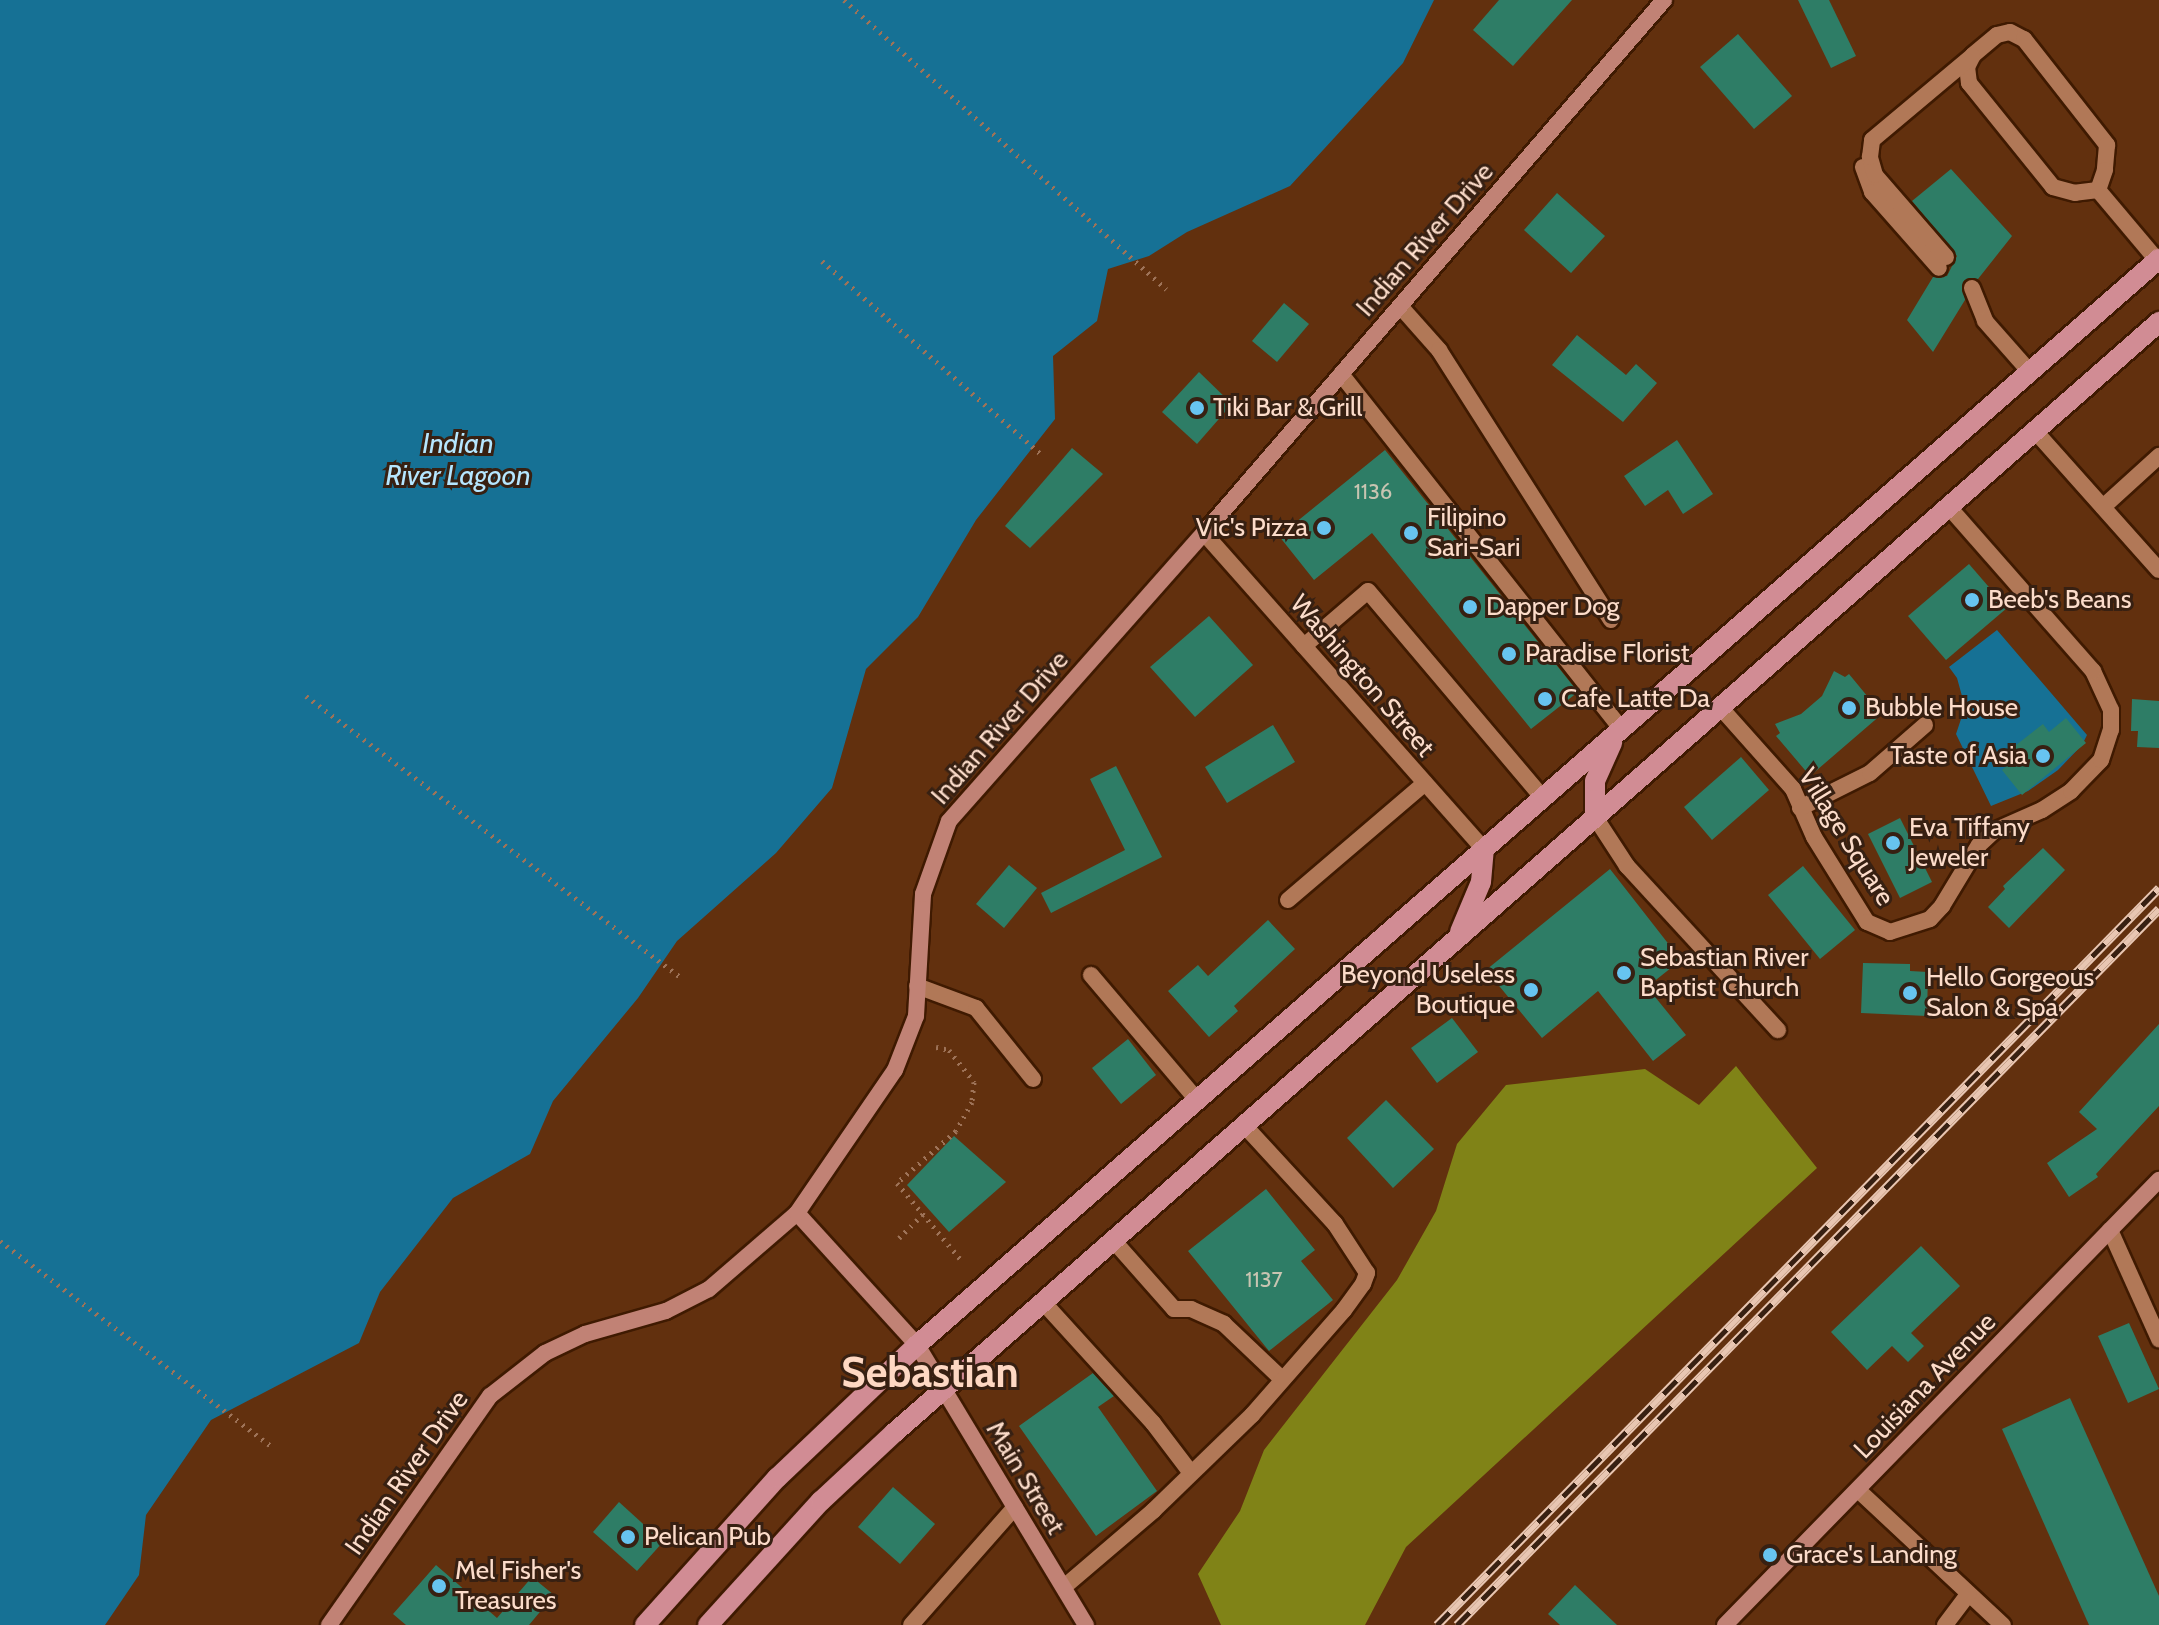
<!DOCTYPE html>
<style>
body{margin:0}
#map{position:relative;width:2159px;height:1625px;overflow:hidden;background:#62300e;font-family:Cabin,sans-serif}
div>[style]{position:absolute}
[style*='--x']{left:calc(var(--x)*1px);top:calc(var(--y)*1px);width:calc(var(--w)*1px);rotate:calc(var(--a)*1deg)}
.forest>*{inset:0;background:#808317}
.water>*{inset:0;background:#167195}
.building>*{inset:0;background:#2e7d66}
.path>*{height:5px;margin-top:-2.5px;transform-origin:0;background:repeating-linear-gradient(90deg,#9e7358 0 2px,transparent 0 8px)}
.roads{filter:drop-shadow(2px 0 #3f1a01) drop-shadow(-2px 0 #3f1a01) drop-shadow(0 2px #3f1a01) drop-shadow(0 -2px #3f1a01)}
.lane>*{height:16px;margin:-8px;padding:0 8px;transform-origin:8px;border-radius:8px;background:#b17857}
.street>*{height:16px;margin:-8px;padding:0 8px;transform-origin:8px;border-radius:8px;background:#b17857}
.secondary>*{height:16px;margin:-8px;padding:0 8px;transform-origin:8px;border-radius:8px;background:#c18275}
.primary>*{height:20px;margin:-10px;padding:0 10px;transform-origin:10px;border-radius:10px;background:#d18c94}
.rail>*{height:9px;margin-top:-4.5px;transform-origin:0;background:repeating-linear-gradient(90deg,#372012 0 18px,#e8c6b2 0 36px);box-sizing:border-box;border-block:2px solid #e8c6b2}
.dots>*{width:22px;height:22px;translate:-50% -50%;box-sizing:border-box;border:4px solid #372012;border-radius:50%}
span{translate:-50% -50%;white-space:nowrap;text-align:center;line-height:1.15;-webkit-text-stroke:6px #372012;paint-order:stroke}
.number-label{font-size:22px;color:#c8c4b1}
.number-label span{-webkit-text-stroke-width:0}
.street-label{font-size:26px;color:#fcdcca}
.poi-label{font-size:26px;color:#fcdcca}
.left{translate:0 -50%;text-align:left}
.right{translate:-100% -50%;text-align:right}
.water-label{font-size:28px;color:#b5e6ff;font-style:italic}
.town-label{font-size:42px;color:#fed8c3;font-weight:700}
</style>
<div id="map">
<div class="forest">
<div style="clip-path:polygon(1736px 1066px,1817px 1168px,1406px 1547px,1365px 1625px,1221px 1625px,1198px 1574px,1240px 1511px,1264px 1450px,1397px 1280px,1436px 1211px,1457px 1144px,1506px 1085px,1645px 1069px,1699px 1105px)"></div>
</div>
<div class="water">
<div style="clip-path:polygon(0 0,1434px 0,1403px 63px,1290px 186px,1187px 232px,1149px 256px,1108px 269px,1097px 321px,1053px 356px,1055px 419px,976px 520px,918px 617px,866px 669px,832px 788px,776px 853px,677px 941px,638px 998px,553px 1101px,530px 1154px,453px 1198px,380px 1292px,359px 1343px,211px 1420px,146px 1515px,139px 1575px,105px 1625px,0 1625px)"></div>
<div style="clip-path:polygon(1997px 630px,2087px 735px,2082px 745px,2058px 770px,2028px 791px,1991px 806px,1956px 734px,1965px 707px,1957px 678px,1949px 667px)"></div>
</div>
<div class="building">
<div style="clip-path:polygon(1499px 0,1572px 0,1513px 66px,1473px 30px)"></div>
<div style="clip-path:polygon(1798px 0,1829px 0,1856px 56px,1831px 68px)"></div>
<div style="clip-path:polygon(1738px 34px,1792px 96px,1754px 129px,1700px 67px)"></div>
<div style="clip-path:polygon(1951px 169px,2012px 236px,1978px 279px,1969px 278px,1963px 282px,1965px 300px,1933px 352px,1907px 320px,1933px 277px,1947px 276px,1957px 256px,1912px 201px)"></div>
<div style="clip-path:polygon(1557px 193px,1605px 236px,1571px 273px,1524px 230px)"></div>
<div style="clip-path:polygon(1284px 303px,1309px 324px,1277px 362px,1252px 341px)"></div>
<div style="clip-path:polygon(1577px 335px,1626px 375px,1636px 364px,1657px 383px,1623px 422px,1552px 365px)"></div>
<div style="clip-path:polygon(1199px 372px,1232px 404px,1197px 444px,1162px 412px)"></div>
<div style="clip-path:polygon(1677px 440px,1713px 494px,1683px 514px,1668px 490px,1645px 506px,1624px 476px)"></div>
<div style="clip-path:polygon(1072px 448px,1103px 474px,1030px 548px,1005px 526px)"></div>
<div style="clip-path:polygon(1385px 450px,1578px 692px,1531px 729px,1372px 533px,1314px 580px,1279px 536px)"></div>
<div style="clip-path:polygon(1969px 564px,2007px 608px,1946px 660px,1908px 616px)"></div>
<div style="clip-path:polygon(1209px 616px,1253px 665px,1195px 717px,1150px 667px)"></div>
<div style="clip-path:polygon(1834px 671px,1845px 677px,1849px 674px,1882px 714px,1810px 776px,1776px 736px,1780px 733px,1775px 724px,1801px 714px,1822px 696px)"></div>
<div style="clip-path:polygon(2132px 699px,2159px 701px,2159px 748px,2137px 747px,2138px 731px,2131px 731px)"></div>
<div style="clip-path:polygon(2066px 718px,2086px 743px,2022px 795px,2002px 770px,2017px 757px,2011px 749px,2043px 724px,2049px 732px)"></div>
<div style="clip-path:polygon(1273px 725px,1295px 762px,1227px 803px,1205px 767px)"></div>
<div style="clip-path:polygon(1741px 757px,1769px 790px,1712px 840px,1684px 807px)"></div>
<div style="clip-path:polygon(1116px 766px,1162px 857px,1051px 913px,1041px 893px,1125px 850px,1090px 779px)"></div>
<div style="clip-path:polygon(1900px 818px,1932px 882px,1900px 898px,1868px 834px)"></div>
<div style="clip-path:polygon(2043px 848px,2065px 870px,2009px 928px,1988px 907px,2005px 889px,2003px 886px)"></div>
<div style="clip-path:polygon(1009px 865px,1037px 888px,1004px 928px,976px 904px)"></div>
<div style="clip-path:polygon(1803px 866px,1855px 930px,1820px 959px,1768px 895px)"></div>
<div style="clip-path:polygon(1610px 869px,1681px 960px,1647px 987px,1686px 1035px,1653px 1061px,1598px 991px,1542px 1038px,1486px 970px)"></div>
<div style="clip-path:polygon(1268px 920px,1295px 949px,1234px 1006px,1238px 1011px,1209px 1037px,1168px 991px,1198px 965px,1208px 976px)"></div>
<div style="clip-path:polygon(1863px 963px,1910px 964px,1910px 971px,1928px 972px,1927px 1016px,1861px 1013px)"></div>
<div style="clip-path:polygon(1452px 1018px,1478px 1052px,1437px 1083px,1411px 1048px)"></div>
<div style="clip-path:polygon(2159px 1024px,2159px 1106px,2096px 1174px,2098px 1177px,2069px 1197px,2047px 1163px,2097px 1129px,2079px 1112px)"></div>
<div style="clip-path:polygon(1128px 1039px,1156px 1075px,1121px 1104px,1092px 1068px)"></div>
<div style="clip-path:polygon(1386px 1100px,1434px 1149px,1393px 1188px,1347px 1138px)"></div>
<div style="clip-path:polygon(954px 1136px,1006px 1182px,949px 1232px,907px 1185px)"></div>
<div style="clip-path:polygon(1266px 1189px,1315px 1250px,1301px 1261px,1333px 1300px,1269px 1351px,1188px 1251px)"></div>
<div style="clip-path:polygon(1921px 1246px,1960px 1286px,1911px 1333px,1924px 1346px,1908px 1362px,1892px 1346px,1867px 1370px,1831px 1332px)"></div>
<div style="clip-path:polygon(2129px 1323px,2159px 1389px,2128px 1403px,2098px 1336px)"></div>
<div style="clip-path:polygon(1093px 1373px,1114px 1396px,1098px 1407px,1157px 1491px,1096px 1536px,1019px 1426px)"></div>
<div style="clip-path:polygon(2070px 1398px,2159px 1596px,2159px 1625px,2089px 1625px,2002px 1429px)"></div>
<div style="clip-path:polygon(893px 1487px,935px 1524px,900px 1564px,858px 1527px)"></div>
<div style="clip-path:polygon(619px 1502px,663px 1542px,637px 1571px,593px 1532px)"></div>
<div style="clip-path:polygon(436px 1565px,497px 1618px,532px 1577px,554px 1595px,529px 1625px,406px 1625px,393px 1614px)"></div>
<div style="clip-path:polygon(1575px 1585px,1617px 1625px,1560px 1625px,1548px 1614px)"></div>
</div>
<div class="path">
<div style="--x:844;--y:0;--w:433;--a:41.9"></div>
<div style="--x:822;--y:261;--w:293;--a:41.4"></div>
<div style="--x:306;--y:696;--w:468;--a:36.9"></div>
<div style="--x:936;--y:1047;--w:13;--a:13"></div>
<div style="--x:949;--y:1050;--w:41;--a:52"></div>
<div style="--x:974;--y:1082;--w:20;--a:96"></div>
<div style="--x:972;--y:1102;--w:33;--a:119"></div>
<div style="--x:956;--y:1131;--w:79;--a:138.6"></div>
<div style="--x:897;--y:1183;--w:102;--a:50.2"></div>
<div style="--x:899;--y:1238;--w:34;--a:-45"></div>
<div style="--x:0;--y:1241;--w:341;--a:37.1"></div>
</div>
<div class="roads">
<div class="lane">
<div style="--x:2010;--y:32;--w:16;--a:27"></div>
<div style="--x:2024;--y:39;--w:135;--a:51.9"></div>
<div style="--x:2107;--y:145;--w:25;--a:95"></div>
<div style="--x:2105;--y:170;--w:21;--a:109"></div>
<div style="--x:2098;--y:190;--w:23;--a:173"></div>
<div style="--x:2075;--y:193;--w:23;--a:-165"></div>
<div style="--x:2053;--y:187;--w:134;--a:-128.9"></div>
<div style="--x:1969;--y:83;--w:16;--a:-97"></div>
<div style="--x:1967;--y:67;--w:13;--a:-63"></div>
<div style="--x:1973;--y:55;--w:31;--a:-40"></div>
<div style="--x:1997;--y:35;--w:13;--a:-13"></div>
<div style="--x:1863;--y:167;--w:27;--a:70"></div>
<div style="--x:1872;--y:192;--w:101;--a:48.6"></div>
<div style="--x:2098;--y:190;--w:92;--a:49.9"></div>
<div style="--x:1946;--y:257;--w:108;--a:-130.9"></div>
<div style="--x:1875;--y:175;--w:19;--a:-106"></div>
<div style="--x:1870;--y:157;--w:17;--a:-83"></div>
<div style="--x:1872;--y:140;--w:131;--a:-40"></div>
<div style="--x:1972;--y:288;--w:35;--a:68"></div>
<div style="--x:1985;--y:321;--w:68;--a:48.6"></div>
<div style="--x:1400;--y:306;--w:59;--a:48.4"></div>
<div style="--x:1439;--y:350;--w:320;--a:57.5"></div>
<div style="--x:1341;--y:374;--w:454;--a:51.7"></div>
<div style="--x:2035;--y:431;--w:186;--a:48.3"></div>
<div style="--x:2103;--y:507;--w:76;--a:-42.3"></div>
<div style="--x:1304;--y:646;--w:84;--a:-40.7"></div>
<div style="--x:1368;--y:591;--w:271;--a:49.8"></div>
<div style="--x:1720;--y:707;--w:110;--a:48.3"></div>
<div style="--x:1793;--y:789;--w:52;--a:66.4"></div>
<div style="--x:1814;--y:837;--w:100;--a:58.1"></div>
<div style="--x:1867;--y:922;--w:25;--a:23"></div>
<div style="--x:1890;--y:932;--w:42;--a:-18"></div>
<div style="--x:1930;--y:919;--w:18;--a:-47"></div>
<div style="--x:1942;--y:906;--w:71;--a:-58.8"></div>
<div style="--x:1979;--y:845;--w:21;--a:-43"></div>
<div style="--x:1994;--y:831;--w:52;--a:-23.6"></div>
<div style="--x:2042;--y:810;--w:35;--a:-33"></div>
<div style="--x:2071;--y:791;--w:43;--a:-45.9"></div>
<div style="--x:2101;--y:760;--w:32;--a:-72"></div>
<div style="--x:2111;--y:730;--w:20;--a:-90"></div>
<div style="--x:2111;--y:710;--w:43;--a:-114.8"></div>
<div style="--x:2093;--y:671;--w:218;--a:-131.3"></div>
<div style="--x:1800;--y:808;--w:78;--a:-26.6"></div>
<div style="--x:1870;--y:773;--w:73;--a:-41.1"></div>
<div style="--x:1595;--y:817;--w:59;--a:56.9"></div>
<div style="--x:1627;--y:866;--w:223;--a:47.4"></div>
<div style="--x:1288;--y:900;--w:180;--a:-40.5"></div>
<div style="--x:1091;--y:975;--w:164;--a:49.7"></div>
<div style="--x:917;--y:986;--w:63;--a:20.4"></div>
<div style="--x:976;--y:1008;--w:91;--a:51.2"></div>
<div style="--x:1113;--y:1240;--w:92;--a:48.5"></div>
<div style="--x:1174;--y:1309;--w:17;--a:0"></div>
<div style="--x:1191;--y:1309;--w:36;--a:24"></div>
<div style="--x:1224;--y:1324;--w:80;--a:43.5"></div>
<div style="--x:1043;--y:1302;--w:164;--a:47.7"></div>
<div style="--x:1153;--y:1423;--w:63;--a:52.8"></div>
<div style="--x:1064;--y:1587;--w:118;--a:-40.5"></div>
<div style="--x:1154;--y:1510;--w:136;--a:-44.1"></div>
<div style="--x:1252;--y:1415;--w:140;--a:-48.8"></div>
<div style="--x:1344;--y:1310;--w:32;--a:-54"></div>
<div style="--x:1363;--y:1284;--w:12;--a:-70"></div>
<div style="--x:1367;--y:1273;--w:59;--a:-123.1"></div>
<div style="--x:1335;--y:1224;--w:134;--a:-132.6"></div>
</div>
<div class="street">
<div style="--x:1204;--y:533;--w:423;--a:48.5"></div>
<div style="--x:2110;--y:1230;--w:120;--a:65.8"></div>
<div style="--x:1858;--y:1490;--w:198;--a:43"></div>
<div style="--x:911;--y:1625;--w:157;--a:-48.6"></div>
<div style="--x:1945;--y:1625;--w:39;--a:-53"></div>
</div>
<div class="secondary">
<div style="--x:797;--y:1213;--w:178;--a:47.7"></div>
<div style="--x:917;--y:1345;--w:327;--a:58.9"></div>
<div style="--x:329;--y:1625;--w:280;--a:-54.9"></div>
<div style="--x:490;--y:1396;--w:70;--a:-38"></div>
<div style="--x:545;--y:1353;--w:44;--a:-25.4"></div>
<div style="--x:585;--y:1334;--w:84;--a:-15.9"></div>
<div style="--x:666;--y:1311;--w:48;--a:-27.1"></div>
<div style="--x:709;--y:1289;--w:116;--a:-40.8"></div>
<div style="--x:797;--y:1213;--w:173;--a:-55.6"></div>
<div style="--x:895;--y:1070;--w:58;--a:-68.7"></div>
<div style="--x:916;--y:1016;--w:122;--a:-86.7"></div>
<div style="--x:923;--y:894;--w:77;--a:-70.4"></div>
<div style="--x:949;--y:821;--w:385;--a:-48.5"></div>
<div style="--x:1204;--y:533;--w:704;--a:-49.2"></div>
<div style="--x:1725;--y:1625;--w:622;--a:-45.72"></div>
</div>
<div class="primary">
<div style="--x:1595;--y:817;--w:36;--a:-90"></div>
<div style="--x:1595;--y:781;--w:42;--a:-65.9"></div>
<div style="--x:1460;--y:932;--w:54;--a:-67.2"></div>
<div style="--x:1481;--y:882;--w:32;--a:-85"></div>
<div style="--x:645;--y:1625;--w:198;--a:-48.1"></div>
<div style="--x:777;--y:1478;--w:193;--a:-43.5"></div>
<div style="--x:917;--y:1345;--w:1650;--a:-41.17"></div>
<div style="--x:708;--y:1625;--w:168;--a:-47.7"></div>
<div style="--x:821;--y:1501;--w:100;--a:-43"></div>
<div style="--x:894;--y:1433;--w:1684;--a:-41.29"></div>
</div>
</div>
<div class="rail">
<div style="--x:1437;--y:1625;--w:1032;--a:-45.59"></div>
<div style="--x:1457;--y:1625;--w:1003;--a:-45.57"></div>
</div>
<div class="dots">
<div style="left:1197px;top:408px;background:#67c4f0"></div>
<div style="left:1324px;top:528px;background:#67c4f0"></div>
<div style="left:1411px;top:533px;background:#67c4f0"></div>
<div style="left:1972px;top:600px;background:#67c4f0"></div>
<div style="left:1470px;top:607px;background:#67c4f0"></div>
<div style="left:1509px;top:654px;background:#67c4f0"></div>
<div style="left:1545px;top:699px;background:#67c4f0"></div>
<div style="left:1849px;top:708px;background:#67c4f0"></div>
<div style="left:2043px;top:756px;background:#67c4f0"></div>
<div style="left:1893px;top:843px;background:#67c4f0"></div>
<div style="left:1624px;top:973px;background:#67c4f0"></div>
<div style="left:1531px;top:990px;background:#67c4f0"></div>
<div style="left:1910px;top:993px;background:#67c4f0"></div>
<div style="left:628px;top:1537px;background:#67c4f0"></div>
<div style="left:1770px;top:1555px;background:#67c4f0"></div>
<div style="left:439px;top:1586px;background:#67c4f0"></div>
</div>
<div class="number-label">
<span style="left:1373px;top:492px">1136</span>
<span style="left:1264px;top:1280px">1137</span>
</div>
<div class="street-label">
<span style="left:1425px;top:240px;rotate:-49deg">Indian River Drive</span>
<span style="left:1362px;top:676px;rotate:49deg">Washington Street</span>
<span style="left:1000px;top:728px;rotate:-49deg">Indian River Drive</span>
<span style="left:1846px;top:837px;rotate:58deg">Village Square</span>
<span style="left:1925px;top:1386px;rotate:-46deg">Louisiana Avenue</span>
<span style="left:407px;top:1473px;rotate:-55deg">Indian River Drive</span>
<span style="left:1025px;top:1478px;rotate:59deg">Main Street</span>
</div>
<div class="poi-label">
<span class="left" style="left:1213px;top:408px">Tiki Bar &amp; Grill</span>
<span class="left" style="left:1427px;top:533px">Filipino<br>Sari-Sari</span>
<span class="right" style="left:1308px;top:528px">Vic's Pizza</span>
<span class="left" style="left:1988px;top:600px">Beeb's Beans</span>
<span class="left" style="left:1486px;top:607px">Dapper Dog</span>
<span class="left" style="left:1525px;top:654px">Paradise Florist</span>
<span class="left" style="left:1561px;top:699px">Cafe Latte Da</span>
<span class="left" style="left:1865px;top:708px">Bubble House</span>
<span class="right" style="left:2027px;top:756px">Taste of Asia</span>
<span class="left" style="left:1909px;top:843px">Eva Tiffany<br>Jeweler</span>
<span class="left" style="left:1640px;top:973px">Sebastian River<br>Baptist Church</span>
<span class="right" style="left:1515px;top:990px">Beyond Useless<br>Boutique</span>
<span class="left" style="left:1926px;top:993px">Hello Gorgeous<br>Salon &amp; Spa</span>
<span class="left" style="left:644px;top:1537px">Pelican Pub</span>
<span class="left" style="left:1786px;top:1555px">Grace's Landing</span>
<span class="left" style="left:455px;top:1586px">Mel Fisher's<br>Treasures</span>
</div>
<div class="water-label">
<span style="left:458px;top:459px">Indian<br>River Lagoon</span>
</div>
<div class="town-label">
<span style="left:930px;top:1372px">Sebastian</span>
</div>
</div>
